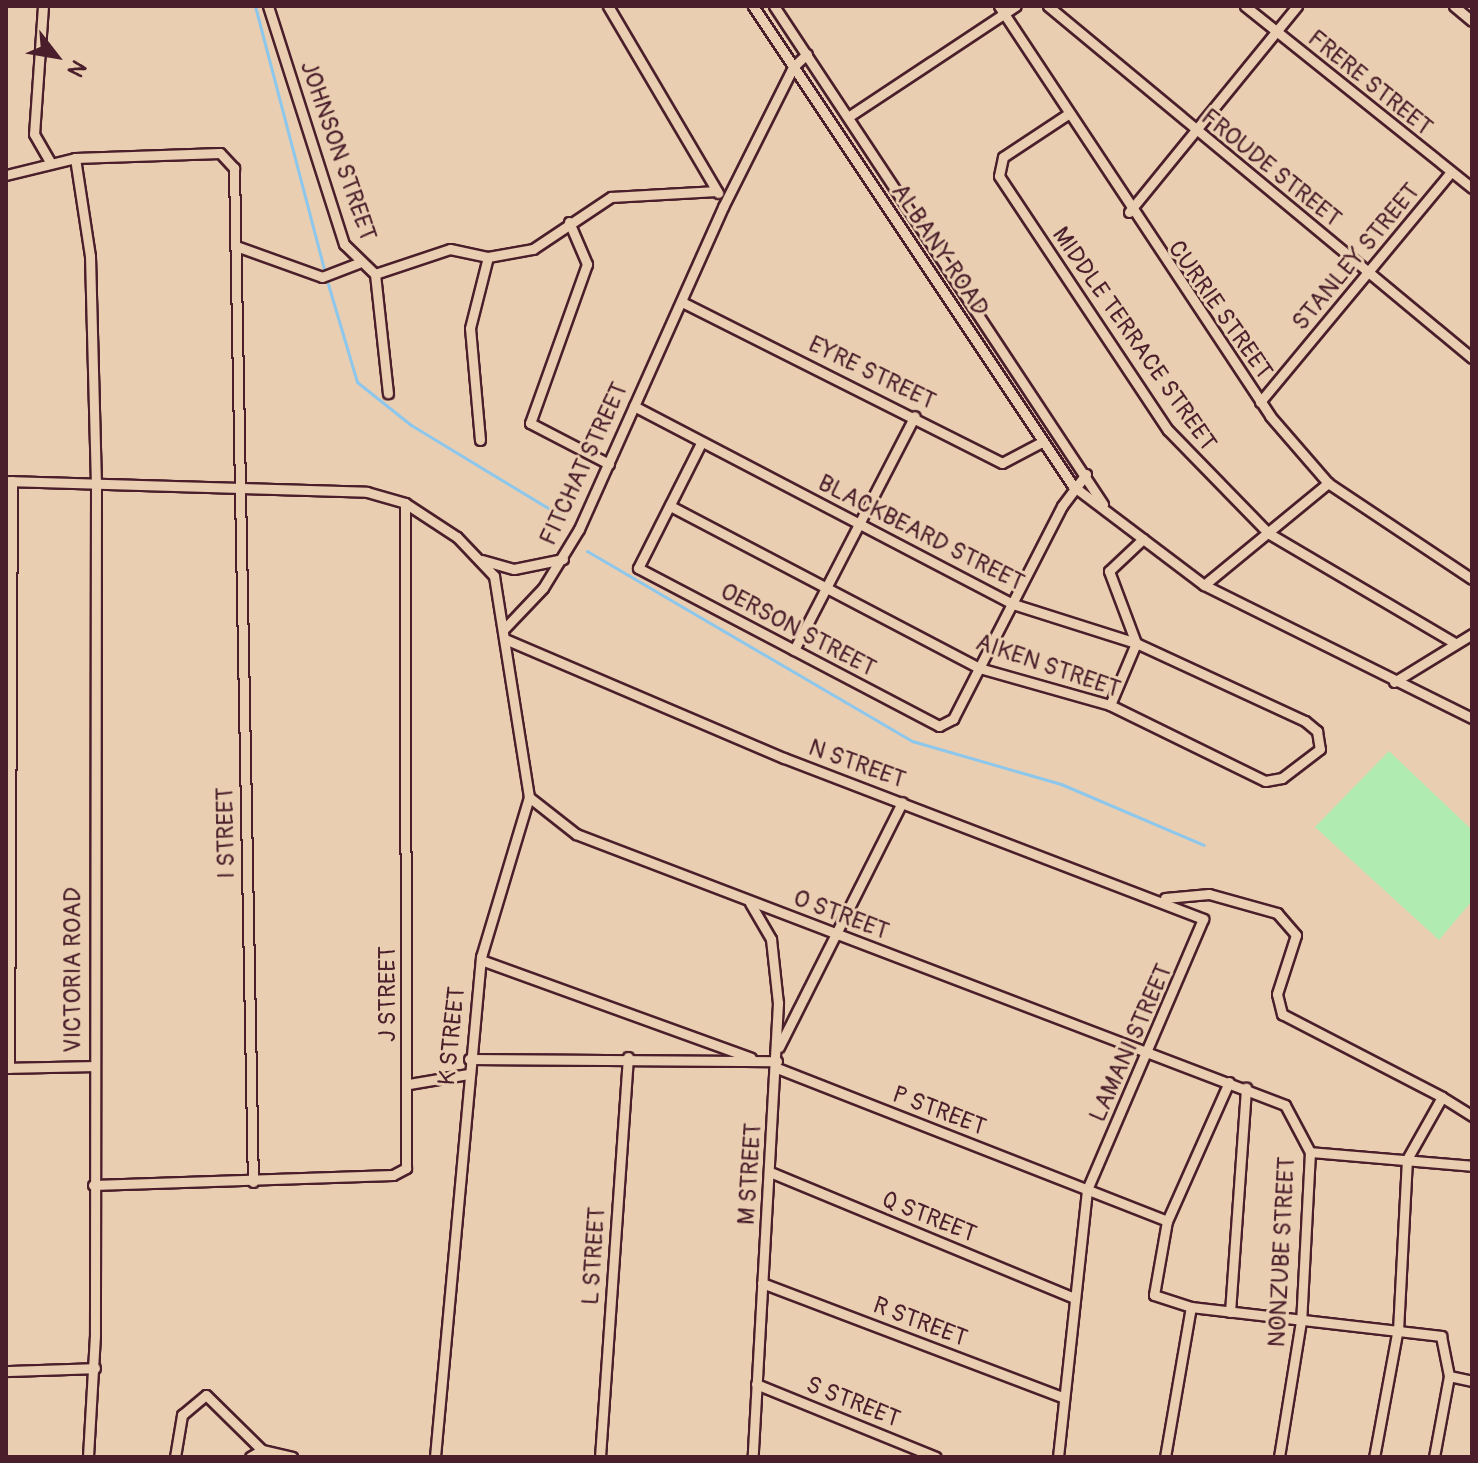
<!DOCTYPE html>
<style>
body{margin:0}
#map{position:relative;width:1478px;height:1463px;overflow:hidden;background:#eaceb1;font-family:Pangolin,sans-serif}
div>[style]{position:absolute}
[style*='--x']{left:calc(var(--x)*1px);top:calc(var(--y)*1px);width:calc(var(--w)*1px);rotate:calc(var(--a)*1deg)}
.green>*{inset:0;background:#b0ecb1}
.stream>*{height:3px;margin:-1.5px;padding:0 1.5px;transform-origin:1.5px;border-radius:1.5px;background:#8dc7ec}
.roads{filter:drop-shadow(2px 0 #4a1f2b) drop-shadow(-2px 0 #4a1f2b) drop-shadow(0 2px #4a1f2b) drop-shadow(0 -2px #4a1f2b)}
.minor>*{height:9px;margin:-4.5px;padding:0 4.5px;transform-origin:4.5px;border-radius:4.5px;background:#eaceb1}
span{translate:-50% -50%;white-space:nowrap;text-align:center;line-height:1.15;-webkit-text-stroke:6px #eaceb1;paint-order:stroke}
.street-label{font-size:24px;color:#4a1f2b}
.frame{position:absolute;inset:0;border:8px solid #4a1f2b;pointer-events:none}
.north{position:absolute;left:16px;top:16px;width:80px;height:80px;-webkit-text-stroke:6px #eaceb1;paint-order:stroke;rotate:121deg;font-size:22px;font-weight:700;line-height:32px;text-align:center;color:#4a1f2b}
.north::after{content:'';display:block;margin:auto;width:28px;height:36px;background:#4a1f2b;clip-path:polygon(50% 0,100% 100%,50% 72%,0 100%)}
</style>
<div id="map">
<div class="green">
<div style="clip-path:polygon(1389px 751px,1472px 830px,1472px 901px,1439px 940px,1315px 827px)"></div>
</div>
<div class="stream">
<div style="--x:255;--y:6;--w:272;--a:75.3"></div>
<div style="--x:328;--y:284;--w:102;--a:73.5"></div>
<div style="--x:357;--y:382;--w:69;--a:38.5"></div>
<div style="--x:411;--y:425;--w:181;--a:31.2"></div>
<div style="--x:587;--y:551;--w:376;--a:30.3"></div>
<div style="--x:912;--y:741;--w:155;--a:16.1"></div>
<div style="--x:1061;--y:784;--w:155;--a:23.1"></div>
</div>
<div class="roads">
<div class="minor">
<div style="--x:43;--y:6;--w:128;--a:94"></div>
<div style="--x:34;--y:134;--w:34;--a:60"></div>
<div style="--x:268;--y:6;--w:250;--a:72.3"></div>
<div style="--x:344;--y:244;--w:43;--a:44.1"></div>
<div style="--x:375;--y:274;--w:79;--a:-18.4"></div>
<div style="--x:450;--y:249;--w:39;--a:12"></div>
<div style="--x:488;--y:257;--w:46;--a:-10.1"></div>
<div style="--x:533;--y:249;--w:94;--a:-33.7"></div>
<div style="--x:611;--y:197;--w:106;--a:-3.2"></div>
<div style="--x:608;--y:6;--w:217;--a:59.5"></div>
<div style="--x:753;--y:6;--w:577;--a:56.31"></div>
<div style="--x:1073;--y:486;--w:164;--a:37.1"></div>
<div style="--x:1204;--y:585;--w:299;--a:26.4"></div>
<div style="--x:774;--y:6;--w:597;--a:56.55"></div>
<div style="--x:999;--y:6;--w:491;--a:56.5"></div>
<div style="--x:1270;--y:416;--w:89;--a:49.1"></div>
<div style="--x:1328;--y:483;--w:173;--a:33.7"></div>
<div style="--x:1048;--y:6;--w:551;--a:39.7"></div>
<div style="--x:1245;--y:6;--w:291;--a:38.7"></div>
<div style="--x:1454;--y:6;--w:23;--a:40"></div>
<div style="--x:1068;--y:114;--w:78;--a:146.5"></div>
<div style="--x:1003;--y:157;--w:19;--a:102"></div>
<div style="--x:999;--y:176;--w:305;--a:56.4"></div>
<div style="--x:1168;--y:430;--w:144;--a:45.8"></div>
<div style="--x:1268;--y:533;--w:217;--a:30.5"></div>
<div style="--x:848;--y:117;--w:201;--a:-33.5"></div>
<div style="--x:75;--y:158;--w:99;--a:81.3"></div>
<div style="--x:90;--y:256;--w:227;--a:88.5"></div>
<div style="--x:96;--y:483;--w:852;--a:90.07"></div>
<div style="--x:95;--y:1335;--w:122;--a:93.3"></div>
<div style="--x:6;--y:175;--w:71;--a:-13.8"></div>
<div style="--x:75;--y:158;--w:145;--a:-2"></div>
<div style="--x:220;--y:153;--w:21;--a:47"></div>
<div style="--x:234;--y:168;--w:1014;--a:88.93"></div>
<div style="--x:1129;--y:212;--w:266;--a:-50.8"></div>
<div style="--x:569;--y:222;--w:46;--a:66.8"></div>
<div style="--x:587;--y:264;--w:169;--a:109.7"></div>
<div style="--x:530;--y:423;--w:89;--a:27.4"></div>
<div style="--x:236;--y:246;--w:91;--a:19.8"></div>
<div style="--x:322;--y:277;--w:39;--a:-21"></div>
<div style="--x:375;--y:274;--w:120;--a:83.8"></div>
<div style="--x:682;--y:302;--w:358;--a:26.7"></div>
<div style="--x:1002;--y:463;--w:45;--a:-27.7"></div>
<div style="--x:1260;--y:402;--w:298;--a:-50.3"></div>
<div style="--x:634;--y:406;--w:428;--a:27.6"></div>
<div style="--x:1013;--y:604;--w:129;--a:17.6"></div>
<div style="--x:1136;--y:643;--w:186;--a:24.8"></div>
<div style="--x:1305;--y:721;--w:16;--a:40"></div>
<div style="--x:1317;--y:731;--w:18;--a:81"></div>
<div style="--x:1320;--y:749;--w:48;--a:142.7"></div>
<div style="--x:1282;--y:778;--w:17;--a:170"></div>
<div style="--x:1265;--y:781;--w:173;--a:-153.9"></div>
<div style="--x:1110;--y:705;--w:136;--a:-164.2"></div>
<div style="--x:979;--y:668;--w:349;--a:-152.3"></div>
<div style="--x:480;--y:440;--w:112;--a:-95.1"></div>
<div style="--x:470;--y:328;--w:73;--a:-75.8"></div>
<div style="--x:701;--y:443;--w:140;--a:116.7"></div>
<div style="--x:638;--y:568;--w:340;--a:27.7"></div>
<div style="--x:939;--y:726;--w:16;--a:-27"></div>
<div style="--x:953;--y:719;--w:239;--a:-62.9"></div>
<div style="--x:1062;--y:506;--w:40;--a:-53"></div>
<div style="--x:6;--y:481;--w:361;--a:1.7"></div>
<div style="--x:367;--y:492;--w:40;--a:16"></div>
<div style="--x:405;--y:503;--w:62;--a:33.2"></div>
<div style="--x:457;--y:537;--w:54;--a:46.5"></div>
<div style="--x:494;--y:576;--w:224;--a:81"></div>
<div style="--x:529;--y:797;--w:167;--a:106.7"></div>
<div style="--x:481;--y:957;--w:502;--a:95.26"></div>
<div style="--x:482;--y:560;--w:33;--a:16"></div>
<div style="--x:514;--y:569;--w:50;--a:-11.5"></div>
<div style="--x:1204;--y:585;--w:161;--a:-39.4"></div>
<div style="--x:505;--y:628;--w:55;--a:-46.5"></div>
<div style="--x:543;--y:588;--w:69;--a:-58.6"></div>
<div style="--x:579;--y:529;--w:353;--a:-65.9"></div>
<div style="--x:723;--y:207;--w:157;--a:-63.4"></div>
<div style="--x:793;--y:67;--w:19;--a:-43"></div>
<div style="--x:507;--y:640;--w:301;--a:23.1"></div>
<div style="--x:784;--y:758;--w:449;--a:21"></div>
<div style="--x:1203;--y:919;--w:295;--a:113.2"></div>
<div style="--x:1087;--y:1190;--w:269;--a:96.2"></div>
<div style="--x:794;--y:650;--w:263;--a:-62.7"></div>
<div style="--x:1394;--y:682;--w:92;--a:-31.6"></div>
<div style="--x:1110;--y:705;--w:67;--a:-67.2"></div>
<div style="--x:1136;--y:643;--w:77;--a:-110.6"></div>
<div style="--x:1109;--y:571;--w:47;--a:-43.3"></div>
<div style="--x:529;--y:797;--w:60;--a:38.2"></div>
<div style="--x:576;--y:834;--w:759;--a:20.92"></div>
<div style="--x:1285;--y:1105;--w:53;--a:62"></div>
<div style="--x:1310;--y:1152;--w:169;--a:93"></div>
<div style="--x:1301;--y:1321;--w:138;--a:99.2"></div>
<div style="--x:1165;--y:898;--w:44;--a:-5.2"></div>
<div style="--x:1209;--y:894;--w:71;--a:15.6"></div>
<div style="--x:1277;--y:913;--w:29;--a:49"></div>
<div style="--x:1296;--y:935;--w:62;--a:107.9"></div>
<div style="--x:1277;--y:994;--w:21;--a:76"></div>
<div style="--x:1282;--y:1014;--w:180;--a:27.4"></div>
<div style="--x:1442;--y:1097;--w:71;--a:119.4"></div>
<div style="--x:1407;--y:1159;--w:169;--a:93"></div>
<div style="--x:1398;--y:1328;--w:131;--a:100.5"></div>
<div style="--x:750;--y:903;--w:42;--a:59.7"></div>
<div style="--x:771;--y:939;--w:64;--a:83.8"></div>
<div style="--x:778;--y:1003;--w:455;--a:93.2"></div>
<div style="--x:481;--y:960;--w:287;--a:19.9"></div>
<div style="--x:779;--y:1047;--w:274;--a:-63.3"></div>
<div style="--x:469;--y:1059;--w:308;--a:0.4"></div>
<div style="--x:6;--y:1068;--w:86;--a:-1.3"></div>
<div style="--x:9;--y:1068;--w:587;--a:-89.71"></div>
<div style="--x:777;--y:1068;--w:419;--a:21.4"></div>
<div style="--x:1229;--y:1082;--w:152;--a:114"></div>
<div style="--x:1167;--y:1221;--w:75;--a:100"></div>
<div style="--x:1154;--y:1295;--w:39;--a:18"></div>
<div style="--x:1191;--y:1307;--w:252;--a:6.6"></div>
<div style="--x:1441;--y:1336;--w:41;--a:78.7"></div>
<div style="--x:1449;--y:1376;--w:82;--a:100.5"></div>
<div style="--x:409;--y:1084;--w:60;--a:-9.6"></div>
<div style="--x:1442;--y:1097;--w:36;--a:32"></div>
<div style="--x:1310;--y:1152;--w:163;--a:4.9"></div>
<div style="--x:770;--y:1172;--w:329;--a:22.5"></div>
<div style="--x:93;--y:1185;--w:300;--a:-1.9"></div>
<div style="--x:393;--y:1175;--w:15;--a:-28"></div>
<div style="--x:406;--y:1168;--w:665;--a:-90.09"></div>
<div style="--x:762;--y:1283;--w:323;--a:20.8"></div>
<div style="--x:1230;--y:1312;--w:225;--a:-85.9"></div>
<div style="--x:6;--y:1371;--w:89;--a:-1.9"></div>
<div style="--x:1449;--y:1376;--w:24;--a:12"></div>
<div style="--x:756;--y:1384;--w:194;--a:22.1"></div>
<div style="--x:175;--y:1457;--w:43;--a:-80.5"></div>
<div style="--x:182;--y:1415;--w:31;--a:-40"></div>
<div style="--x:206;--y:1395;--w:78;--a:44.5"></div>
<div style="--x:250;--y:1457;--w:14;--a:-30"></div>
<div style="--x:262;--y:1450;--w:31;--a:13"></div>
<div style="--x:600;--y:1457;--w:401;--a:-86"></div>
<div style="--x:1165;--y:1457;--w:152;--a:-80.2"></div>
</div>
</div>
<div class="street-label">
<span style="left:1370px;top:83px;rotate:39deg">FRERE STREET</span>
<span style="left:338px;top:151px;rotate:71deg">JOHNSON STREET</span>
<span style="left:1271px;top:168px;rotate:39deg">FROUDE STREET</span>
<span style="left:940px;top:250px;rotate:56deg">ALBANY ROAD</span>
<span style="left:1356px;top:257px;rotate:-50deg">STANLEY STREET</span>
<span style="left:1220px;top:310px;rotate:55deg">CURRIE STREET</span>
<span style="left:1134px;top:339px;rotate:55deg">MIDDLE TERRACE STREET</span>
<span style="left:872px;top:373px;rotate:26deg">EYRE STREET</span>
<span style="left:584px;top:464px;rotate:-65deg">FITCHAT STREET</span>
<span style="left:921px;top:533px;rotate:27deg">BLACKBEARD STREET</span>
<span style="left:798px;top:630px;rotate:28deg">OERSON STREET</span>
<span style="left:1048px;top:666px;rotate:19deg">AIKEN STREET</span>
<span style="left:857px;top:764px;rotate:20deg">N STREET</span>
<span style="left:226px;top:833px;rotate:-91deg">I STREET</span>
<span style="left:841px;top:915px;rotate:21deg">O STREET</span>
<span style="left:73px;top:970px;rotate:-90deg">VICTORIA ROAD</span>
<span style="left:388px;top:994px;rotate:-90deg">J STREET</span>
<span style="left:452px;top:1036px;rotate:-84deg">K STREET</span>
<span style="left:1131px;top:1043px;rotate:-66deg">LAMANI STREET</span>
<span style="left:939px;top:1111px;rotate:21deg">P STREET</span>
<span style="left:750px;top:1174px;rotate:-86deg">M STREET</span>
<span style="left:929px;top:1217px;rotate:22deg">Q STREET</span>
<span style="left:1282px;top:1252px;rotate:-87deg">NONZUBE STREET</span>
<span style="left:594px;top:1256px;rotate:-86deg">L STREET</span>
<span style="left:920px;top:1322px;rotate:21deg">R STREET</span>
<span style="left:853px;top:1402px;rotate:22deg">S STREET</span>
</div>
<div class="frame"></div>
<div class="north">N</div>
</div>
